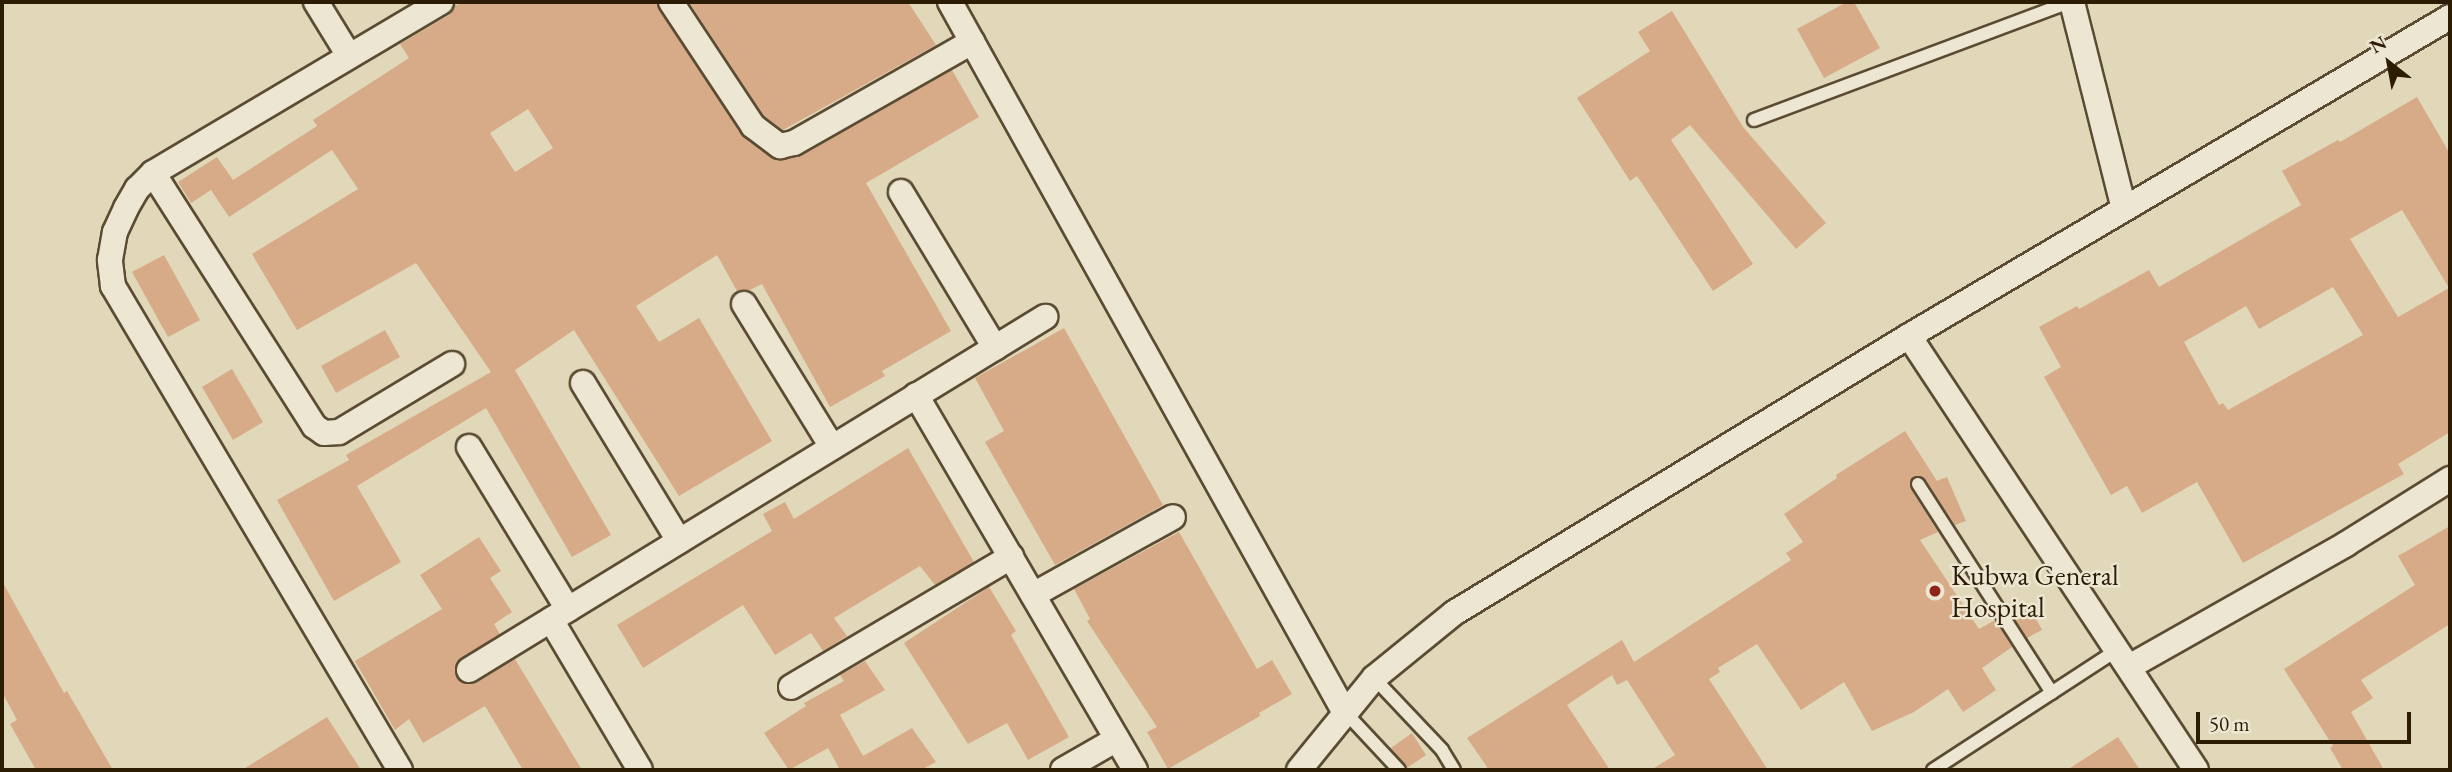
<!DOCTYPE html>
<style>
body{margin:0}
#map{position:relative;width:2452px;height:772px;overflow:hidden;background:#e1d8ba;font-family:"EB Garamond",serif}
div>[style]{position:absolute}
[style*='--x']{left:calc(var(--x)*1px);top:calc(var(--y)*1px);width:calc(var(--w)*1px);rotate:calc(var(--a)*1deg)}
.building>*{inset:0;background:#d7ab87}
.roads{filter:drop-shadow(2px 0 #5a4b32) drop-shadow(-2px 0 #5a4b32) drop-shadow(0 2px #5a4b32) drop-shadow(0 -2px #5a4b32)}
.service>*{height:12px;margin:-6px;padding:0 6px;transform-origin:6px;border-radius:6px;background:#ece6d2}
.minor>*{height:24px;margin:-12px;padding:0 12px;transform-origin:12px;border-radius:12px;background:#ece6d2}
.dots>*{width:19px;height:19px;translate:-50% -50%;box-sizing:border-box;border:4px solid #ece6d2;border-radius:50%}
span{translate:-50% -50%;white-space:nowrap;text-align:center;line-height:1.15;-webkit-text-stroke:5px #ece6d2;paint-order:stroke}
.poi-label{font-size:28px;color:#2d1c04}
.left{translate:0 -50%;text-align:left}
.frame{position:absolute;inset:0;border:4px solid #2d1c04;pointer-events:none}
.north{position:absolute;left:2354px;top:28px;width:70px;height:70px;-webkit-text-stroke:5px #ece6d2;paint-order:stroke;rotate:329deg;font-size:19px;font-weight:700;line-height:28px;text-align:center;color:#2d1c04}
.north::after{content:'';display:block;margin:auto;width:24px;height:32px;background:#2d1c04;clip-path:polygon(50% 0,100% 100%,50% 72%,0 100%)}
.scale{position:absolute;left:2196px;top:712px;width:215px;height:32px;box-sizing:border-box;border:4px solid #2d1c04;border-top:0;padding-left:9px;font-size:21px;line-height:24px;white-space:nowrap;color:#2d1c04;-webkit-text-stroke:5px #ece6d2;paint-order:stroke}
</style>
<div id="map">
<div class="building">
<div style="clip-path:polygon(evenodd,463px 2px,656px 2px,659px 10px,741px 134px,777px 161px,801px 156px,952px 70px,979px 117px,866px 183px,951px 331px,882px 371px,885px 376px,830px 407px,762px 284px,750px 290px,737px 291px,717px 255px,636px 306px,659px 342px,699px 318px,772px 441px,679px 496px,574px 330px,515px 370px,611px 535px,572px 557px,486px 408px,357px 486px,401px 562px,334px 601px,277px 500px,349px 460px,346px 455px,491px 372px,416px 263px,297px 330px,252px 254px,358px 189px,332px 150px,229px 217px,211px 190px,191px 203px,178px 182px,217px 157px,233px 180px,317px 126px,313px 120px,409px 58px,400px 44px,449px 15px,455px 6px,463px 2px,528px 109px,553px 148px,515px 172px,490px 133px,528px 109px)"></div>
<div style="clip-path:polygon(689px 2px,908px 2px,936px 45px,783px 130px,764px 116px)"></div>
<div style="clip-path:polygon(1847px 2px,1854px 2px,1880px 48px,1824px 78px,1797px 29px)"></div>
<div style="clip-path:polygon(1672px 11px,1743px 127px,1826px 223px,1796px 249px,1690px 125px,1671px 140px,1753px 264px,1713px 291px,1637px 176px,1630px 181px,1577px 98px,1650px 51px,1638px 32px)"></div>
<div style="clip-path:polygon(evenodd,2417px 97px,2450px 154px,2450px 432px,2398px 464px,2404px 474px,2243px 563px,2197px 482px,2142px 513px,2127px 486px,2111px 495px,2044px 377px,2061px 367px,2039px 327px,2077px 306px,2079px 309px,2149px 270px,2159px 287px,2301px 205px,2282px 171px,2338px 140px,2340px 142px,2417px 97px,2402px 210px,2449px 288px,2398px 317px,2350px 239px,2402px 210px,2417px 97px,2333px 287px,2363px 335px,2228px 410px,2223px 403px,2219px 405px,2184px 342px,2246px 306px,2259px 329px,2333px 287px)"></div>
<div style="clip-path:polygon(164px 255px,200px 320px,168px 337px,132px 272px)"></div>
<div style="clip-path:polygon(1064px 328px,1163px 505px,1055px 565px,985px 442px,1004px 431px,975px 378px)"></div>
<div style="clip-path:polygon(385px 330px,400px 357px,336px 393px,321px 366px)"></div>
<div style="clip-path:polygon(232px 369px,263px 422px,233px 440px,202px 387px)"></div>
<div style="clip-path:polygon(1905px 431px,1937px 481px,1947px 477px,1966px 521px,1955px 525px,1925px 479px,1914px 476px,1910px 481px,1910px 488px,1938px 532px,1920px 540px,1979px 629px,1995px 620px,2012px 647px,1982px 668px,1996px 690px,1963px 712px,1948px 689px,1914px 712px,1872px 731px,1844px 682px,1801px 710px,1757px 644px,1718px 668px,1720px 672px,1709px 679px,1768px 770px,1651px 770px,1675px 755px,1627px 680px,1617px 685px,1612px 675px,1567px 705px,1610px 770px,1489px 770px,1467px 738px,1622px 640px,1634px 662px,1791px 560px,1786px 553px,1803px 542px,1784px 514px,1837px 478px,1836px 475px)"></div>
<div style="clip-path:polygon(908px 448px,974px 562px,935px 585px,920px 566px,834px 618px,847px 636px,823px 651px,811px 633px,775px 655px,743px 605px,643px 668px,617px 625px,772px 531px,763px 514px,785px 502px,794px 519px)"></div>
<div style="clip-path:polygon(2450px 526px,2450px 624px,2361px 680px,2373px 698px,2351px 712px,2384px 770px,2343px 770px,2330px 748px,2333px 746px,2284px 669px,2415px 585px,2398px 556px)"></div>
<div style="clip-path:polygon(1179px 532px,1257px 669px,1272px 660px,1292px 694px,1259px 713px,1260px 716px,1168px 769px,1147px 732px,1157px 727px,1087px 621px,1090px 619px,1074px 589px)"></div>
<div style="clip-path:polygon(479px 537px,501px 571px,490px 578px,512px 612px,494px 624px,500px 634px,456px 662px,456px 677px,463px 683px,476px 683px,515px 659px,582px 770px,523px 770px,485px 706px,423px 743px,409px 719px,395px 730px,355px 661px,442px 609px,420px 575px)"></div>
<div style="clip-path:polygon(2px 581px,64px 693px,67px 691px,113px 770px,36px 770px,10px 724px,17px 720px,2px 692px)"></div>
<div style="clip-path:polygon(989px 587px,1016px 631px,1011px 635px,1069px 737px,1028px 760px,1007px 723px,968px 744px,904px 643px)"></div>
<div style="clip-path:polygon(2027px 602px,2042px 630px,2027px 638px,2010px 611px)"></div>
<div style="clip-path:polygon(865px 661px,885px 690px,840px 715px,863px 756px,912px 728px,936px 762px,921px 770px,840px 770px,828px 748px,789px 770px,764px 733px,806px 706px,804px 703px,844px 681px,840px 675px)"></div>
<div style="clip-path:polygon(327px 717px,361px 770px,242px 770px)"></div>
<div style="clip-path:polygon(1412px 733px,1426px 755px,1407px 768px,1391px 748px)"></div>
<div style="clip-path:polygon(2118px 737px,2140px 770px,2067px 770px)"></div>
</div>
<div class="roads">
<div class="service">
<div style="--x:1754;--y:120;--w:337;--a:-20.5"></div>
<div style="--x:1918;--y:484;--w:248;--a:57.3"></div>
<div style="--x:1374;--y:678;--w:99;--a:46.6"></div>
<div style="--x:1442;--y:750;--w:23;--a:59"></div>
<div style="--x:1345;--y:712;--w:79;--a:47"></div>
<div style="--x:1933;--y:770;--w:220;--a:-33.1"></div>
</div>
<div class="minor">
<div style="--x:316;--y:2;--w:61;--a:58.4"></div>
<div style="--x:671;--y:2;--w:149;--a:56.5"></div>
<div style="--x:753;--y:126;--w:34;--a:37"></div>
<div style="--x:780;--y:146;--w:14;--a:-12"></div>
<div style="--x:794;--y:143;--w:205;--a:-29.6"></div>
<div style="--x:950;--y:2;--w:811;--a:60.94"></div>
<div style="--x:2072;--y:2;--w:213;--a:75.9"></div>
<div style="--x:153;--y:173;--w:300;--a:57.5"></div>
<div style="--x:314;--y:426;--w:12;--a:35"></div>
<div style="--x:324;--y:433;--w:15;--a:-4"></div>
<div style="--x:339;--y:432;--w:132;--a:-31"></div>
<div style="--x:901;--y:192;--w:182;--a:58.9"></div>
<div style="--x:744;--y:304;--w:168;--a:58.4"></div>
<div style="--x:1909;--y:336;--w:520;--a:56.52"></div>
<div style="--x:583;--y:383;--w:185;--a:58.7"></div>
<div style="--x:916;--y:395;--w:434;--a:59.7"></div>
<div style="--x:469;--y:447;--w:190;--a:58.6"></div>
<div style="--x:1033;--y:595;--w:160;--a:-29.1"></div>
<div style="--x:551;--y:620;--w:174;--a:59.3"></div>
<div style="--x:2129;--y:667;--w:249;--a:-29.5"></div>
<div style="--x:2346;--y:544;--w:123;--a:-32"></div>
<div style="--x:469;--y:670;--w:676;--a:-31.5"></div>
<div style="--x:791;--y:687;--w:256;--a:-30.6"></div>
<div style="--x:400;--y:770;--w:563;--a:-120.67"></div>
<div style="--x:113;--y:286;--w:26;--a:-97"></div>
<div style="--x:110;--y:260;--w:28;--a:-80"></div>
<div style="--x:115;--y:232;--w:26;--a:-65"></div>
<div style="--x:126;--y:208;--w:22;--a:-60"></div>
<div style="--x:137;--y:189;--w:23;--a:-45"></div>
<div style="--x:153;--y:173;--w:335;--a:-30.7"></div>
<div style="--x:1063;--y:770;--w:62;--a:-29.9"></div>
<div style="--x:1299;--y:770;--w:119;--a:-50.8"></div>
<div style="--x:1374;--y:678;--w:103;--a:-39.1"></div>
<div style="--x:1454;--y:613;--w:533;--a:-31.33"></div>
<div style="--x:1909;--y:336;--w:628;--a:-30.53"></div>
</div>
</div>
<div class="dots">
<div style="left:1935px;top:591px;background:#8f2418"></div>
</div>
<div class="poi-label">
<span class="left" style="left:1951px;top:591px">Kubwa General<br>Hospital</span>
</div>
<div class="frame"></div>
<div class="north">N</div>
<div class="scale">50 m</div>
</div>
